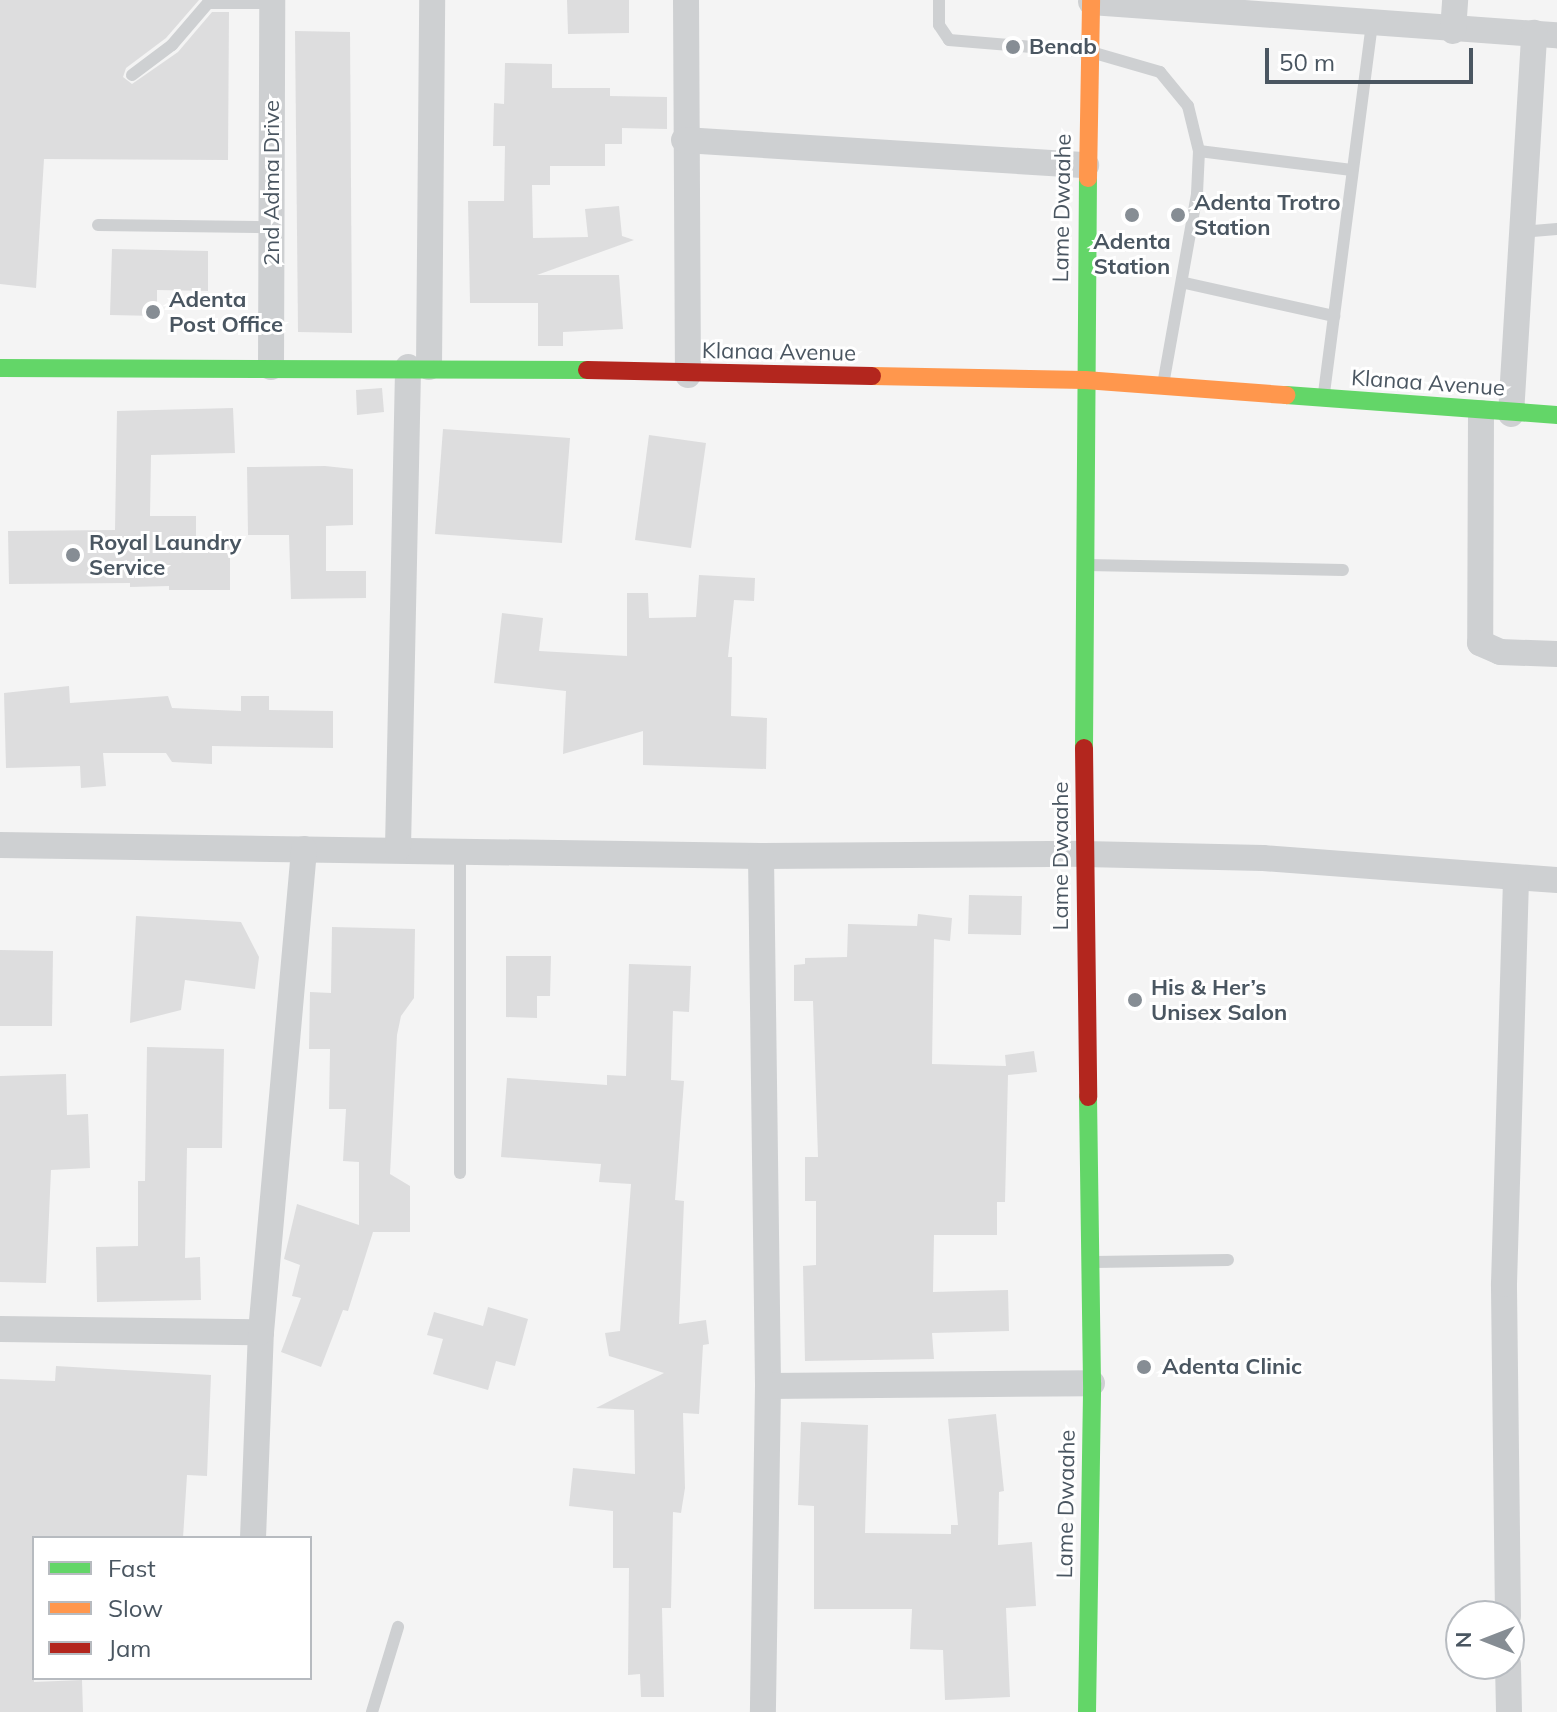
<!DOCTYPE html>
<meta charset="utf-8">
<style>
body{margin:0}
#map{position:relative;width:1557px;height:1712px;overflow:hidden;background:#f4f4f4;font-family:Mulish,sans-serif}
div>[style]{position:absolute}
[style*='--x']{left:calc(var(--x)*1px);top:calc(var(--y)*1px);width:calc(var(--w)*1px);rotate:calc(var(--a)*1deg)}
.building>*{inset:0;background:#ddddde}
.lane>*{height:12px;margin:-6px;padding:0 6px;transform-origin:6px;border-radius:6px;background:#ced0d2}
.street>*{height:26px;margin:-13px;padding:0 13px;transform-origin:13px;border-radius:13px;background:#ced0d2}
.fast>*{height:18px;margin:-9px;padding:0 9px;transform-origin:9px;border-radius:9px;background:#63d668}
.slow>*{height:18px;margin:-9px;padding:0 9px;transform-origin:9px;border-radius:9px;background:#ff974d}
.jam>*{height:18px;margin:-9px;padding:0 9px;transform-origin:9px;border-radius:9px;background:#b3261e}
.dots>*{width:22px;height:22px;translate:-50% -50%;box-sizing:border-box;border:4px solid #fff;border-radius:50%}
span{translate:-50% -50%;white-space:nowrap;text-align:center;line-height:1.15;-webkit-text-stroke:6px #fff;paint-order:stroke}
.poi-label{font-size:22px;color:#4a5661;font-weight:700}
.left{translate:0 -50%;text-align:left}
.street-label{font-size:22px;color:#4a5661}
.legend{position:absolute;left:32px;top:1536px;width:280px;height:144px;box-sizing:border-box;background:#fff;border:2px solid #b7bbc0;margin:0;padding:10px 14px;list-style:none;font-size:24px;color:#4a5661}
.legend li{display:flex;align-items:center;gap:16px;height:40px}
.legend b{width:40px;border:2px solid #b7bbc0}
.north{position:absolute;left:1445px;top:1600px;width:80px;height:80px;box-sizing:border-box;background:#fff;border:2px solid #b7bbc0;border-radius:50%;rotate:270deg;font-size:22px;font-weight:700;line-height:32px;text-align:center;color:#4a5661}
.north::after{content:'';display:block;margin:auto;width:28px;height:36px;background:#868d94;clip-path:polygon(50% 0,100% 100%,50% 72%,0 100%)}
.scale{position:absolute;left:1265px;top:48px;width:208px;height:36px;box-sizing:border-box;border:4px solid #4a5661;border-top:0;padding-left:10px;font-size:24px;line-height:28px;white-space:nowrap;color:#4a5661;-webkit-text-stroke:6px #fff;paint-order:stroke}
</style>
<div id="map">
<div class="building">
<div style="clip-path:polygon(0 0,199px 0,166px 38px,126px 68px,123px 77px,132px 84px,178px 52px,212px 12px,229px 12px,228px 160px,44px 159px,36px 288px,0 284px)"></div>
<div style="clip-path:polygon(567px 0,629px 0,629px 33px,568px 34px)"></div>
<div style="clip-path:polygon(295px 31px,350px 32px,352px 333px,298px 332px)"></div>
<div style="clip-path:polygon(505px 63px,552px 64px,552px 88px,610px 88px,610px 96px,667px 97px,667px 129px,622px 128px,622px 144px,605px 144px,605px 166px,550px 166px,550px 185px,532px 185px,533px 238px,588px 237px,585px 209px,619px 206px,622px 236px,634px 240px,537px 275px,619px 275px,623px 329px,563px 332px,563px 346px,538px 346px,538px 303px,470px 303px,468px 201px,504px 201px,505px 146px,493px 146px,494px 103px,504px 104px)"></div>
<div style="clip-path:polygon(112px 249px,208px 251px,208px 291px,157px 290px,157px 316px,110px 315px)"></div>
<div style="clip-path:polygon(382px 388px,384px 412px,357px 415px,356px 390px)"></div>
<div style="clip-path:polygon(233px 408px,235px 453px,151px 455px,150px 516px,196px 516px,196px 538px,230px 537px,230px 590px,169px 590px,169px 586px,130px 587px,130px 583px,9px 584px,8px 531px,115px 530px,117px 411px)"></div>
<div style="clip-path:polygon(443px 429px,570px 438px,562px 543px,435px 534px)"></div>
<div style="clip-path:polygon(649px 435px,706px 443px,691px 548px,635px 540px)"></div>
<div style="clip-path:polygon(325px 466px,353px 469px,353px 525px,326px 526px,326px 571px,366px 571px,366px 598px,291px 599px,289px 535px,248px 535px,247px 467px)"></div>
<div style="clip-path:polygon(699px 575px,755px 578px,754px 601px,734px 600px,728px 657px,732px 657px,731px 716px,767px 718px,766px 769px,643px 765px,643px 731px,563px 754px,566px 691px,494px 683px,502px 613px,543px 618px,539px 651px,627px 656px,627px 593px,648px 593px,649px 618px,696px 617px)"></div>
<div style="clip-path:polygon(69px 686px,70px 703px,168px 696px,172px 708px,241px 711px,241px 696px,269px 696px,269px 710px,333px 711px,333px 748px,212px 746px,212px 764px,172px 762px,166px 753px,103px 753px,106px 786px,81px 788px,80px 766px,6px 768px,4px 693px)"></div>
<div style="clip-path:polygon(969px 895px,1022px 896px,1021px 935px,968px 934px)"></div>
<div style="clip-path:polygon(918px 914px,952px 918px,950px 941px,934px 939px,932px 1064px,1006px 1066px,1005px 1055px,1034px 1051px,1037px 1072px,1008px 1075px,1005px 1202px,997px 1202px,997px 1235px,934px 1235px,933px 1292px,1008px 1290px,1009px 1331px,932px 1333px,934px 1359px,805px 1361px,803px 1266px,816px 1265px,816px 1201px,805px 1201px,805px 1157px,818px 1157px,813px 1001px,794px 1001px,794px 965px,805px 964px,805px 958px,847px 957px,848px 924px,917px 926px)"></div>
<div style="clip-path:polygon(136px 916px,241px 922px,259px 957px,255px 989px,185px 980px,181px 1010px,130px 1023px)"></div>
<div style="clip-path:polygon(332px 927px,415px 929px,414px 998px,401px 1016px,397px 1035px,390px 1174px,410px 1186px,410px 1232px,373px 1232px,348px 1311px,343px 1310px,321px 1367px,281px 1352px,301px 1298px,292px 1296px,300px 1265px,284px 1259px,297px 1204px,359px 1225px,359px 1162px,343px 1161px,346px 1109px,329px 1109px,330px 1049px,309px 1049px,310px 992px,331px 993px)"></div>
<div style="clip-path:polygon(0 950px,53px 951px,52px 1026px,0 1026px)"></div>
<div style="clip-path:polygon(506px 956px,551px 956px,550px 996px,537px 996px,537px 1018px,506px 1017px)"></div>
<div style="clip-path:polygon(629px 964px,691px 966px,689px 1012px,673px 1011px,671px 1080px,684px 1081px,675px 1200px,684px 1201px,679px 1324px,706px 1320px,709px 1344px,703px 1345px,699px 1414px,683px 1413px,685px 1488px,681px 1513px,673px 1512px,671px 1608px,662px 1608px,664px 1697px,641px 1697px,640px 1674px,628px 1675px,629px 1568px,613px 1568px,613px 1511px,569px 1506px,573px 1468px,635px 1474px,634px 1410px,596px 1408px,664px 1373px,609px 1356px,605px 1333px,620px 1331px,631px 1184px,599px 1182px,601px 1164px,501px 1157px,507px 1078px,607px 1085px,607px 1075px,626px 1076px)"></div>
<div style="clip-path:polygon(147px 1047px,224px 1049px,222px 1148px,187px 1148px,185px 1258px,200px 1257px,201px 1300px,97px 1302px,96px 1247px,138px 1246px,138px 1181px,145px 1181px)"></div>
<div style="clip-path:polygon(66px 1074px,67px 1115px,88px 1114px,90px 1168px,51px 1170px,46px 1283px,0 1282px,0 1076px)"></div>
<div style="clip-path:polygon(488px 1307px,528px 1319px,515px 1366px,496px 1361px,488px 1390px,433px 1374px,443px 1339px,427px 1335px,434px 1312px,483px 1326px)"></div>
<div style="clip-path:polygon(56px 1366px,211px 1375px,207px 1476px,187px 1475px,183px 1538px,34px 1538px,34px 1682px,82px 1680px,83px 1712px,0 1712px,0 1379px,55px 1381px)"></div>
<div style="clip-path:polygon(996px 1414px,1004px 1491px,999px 1492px,998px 1545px,1032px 1542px,1036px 1606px,1006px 1608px,1010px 1697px,945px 1700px,943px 1650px,910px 1649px,912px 1609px,814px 1609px,814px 1506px,798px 1505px,801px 1422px,868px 1425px,865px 1533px,951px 1534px,951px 1525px,958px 1525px,948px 1419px)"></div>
</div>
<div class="lane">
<div style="--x:939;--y:0;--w:25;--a:90"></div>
<div style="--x:939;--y:25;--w:18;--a:56"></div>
<div style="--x:949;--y:40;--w:143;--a:4.8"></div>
<div style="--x:1091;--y:52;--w:72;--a:16.2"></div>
<div style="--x:1160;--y:72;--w:44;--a:50.5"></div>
<div style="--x:1188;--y:106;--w:46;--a:76.3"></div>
<div style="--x:1199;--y:151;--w:43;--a:92.7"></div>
<div style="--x:1197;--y:194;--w:193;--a:100.1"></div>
<div style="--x:132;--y:75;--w:50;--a:-36.9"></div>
<div style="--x:172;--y:45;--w:55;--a:-49.4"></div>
<div style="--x:208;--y:3;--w:64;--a:0"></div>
<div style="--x:1199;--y:151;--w:154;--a:7.1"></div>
<div style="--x:98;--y:225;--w:174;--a:0.7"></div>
<div style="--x:1522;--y:232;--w:35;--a:-5"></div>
<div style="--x:1185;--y:283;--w:153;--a:12.5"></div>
<div style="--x:1324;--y:393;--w:373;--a:-82.6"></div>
<div style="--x:1086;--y:565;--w:257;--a:1.1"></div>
<div style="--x:460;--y:1173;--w:324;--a:-90"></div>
<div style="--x:1094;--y:1262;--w:134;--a:-0.9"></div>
<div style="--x:372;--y:1712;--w:89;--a:-73"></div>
</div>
<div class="street">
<div style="--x:686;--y:0;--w:375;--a:89.7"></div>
<div style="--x:1091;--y:2;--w:467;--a:4.1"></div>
<div style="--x:1453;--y:31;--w:31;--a:-86"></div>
<div style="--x:684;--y:140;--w:403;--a:3.6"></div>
<div style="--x:271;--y:367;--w:367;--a:-89.8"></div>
<div style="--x:429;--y:367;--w:367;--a:-89.5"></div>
<div style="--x:1481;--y:413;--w:230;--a:90.2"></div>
<div style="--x:1480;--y:643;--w:22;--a:24"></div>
<div style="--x:1500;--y:652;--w:57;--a:2"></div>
<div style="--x:1511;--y:414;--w:382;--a:-86.5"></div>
<div style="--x:0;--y:845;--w:761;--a:0.83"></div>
<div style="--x:761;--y:856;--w:323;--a:-0.4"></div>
<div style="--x:1084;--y:854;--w:179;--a:1.3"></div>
<div style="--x:1263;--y:858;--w:295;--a:4.3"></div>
<div style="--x:398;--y:848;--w:481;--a:-88.8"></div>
<div style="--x:761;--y:856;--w:530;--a:89.24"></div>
<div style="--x:768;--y:1386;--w:326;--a:90.9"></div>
<div style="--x:0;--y:1329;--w:261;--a:0.7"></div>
<div style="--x:768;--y:1386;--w:324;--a:-0.5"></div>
<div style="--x:253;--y:1538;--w:206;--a:-87.8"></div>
<div style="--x:261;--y:1332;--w:485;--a:-84.9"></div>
<div style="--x:1508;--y:1616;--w:332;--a:-90.7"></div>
<div style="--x:1504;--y:1284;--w:405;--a:-88.3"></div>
<div style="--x:1508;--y:1664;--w:48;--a:88.8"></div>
</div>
<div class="fast">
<div style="--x:0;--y:368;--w:587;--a:0.2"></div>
<div style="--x:1286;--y:395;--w:272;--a:4.2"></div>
<div style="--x:1084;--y:748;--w:570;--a:-89.6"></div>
<div style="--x:1087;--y:1712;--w:329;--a:-89.1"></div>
<div style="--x:1092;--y:1383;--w:286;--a:-90.8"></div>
</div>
<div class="slow">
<div style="--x:1088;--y:178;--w:178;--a:-89"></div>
<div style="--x:872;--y:376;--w:213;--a:1.1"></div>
<div style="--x:1085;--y:380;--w:202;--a:4.3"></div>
</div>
<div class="jam">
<div style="--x:587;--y:370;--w:285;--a:1.2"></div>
<div style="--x:1084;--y:748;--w:349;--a:89.3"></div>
</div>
<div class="dots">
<div style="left:1013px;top:47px;background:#868d94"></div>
<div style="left:1132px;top:215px;background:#868d94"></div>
<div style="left:1178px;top:215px;background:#868d94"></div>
<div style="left:153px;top:312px;background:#868d94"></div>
<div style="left:73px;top:555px;background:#868d94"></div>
<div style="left:1135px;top:1000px;background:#868d94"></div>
<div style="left:1144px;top:1367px;background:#868d94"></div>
</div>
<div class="poi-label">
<span class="left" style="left:1029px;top:47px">Benab</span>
<span class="left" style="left:1194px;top:215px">Adenta Trotro<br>Station</span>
<span style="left:1132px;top:254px">Adenta<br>Station</span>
<span class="left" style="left:169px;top:312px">Adenta<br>Post Office</span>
<span class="left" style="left:89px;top:555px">Royal Laundry<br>Service</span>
<span class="left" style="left:1151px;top:1000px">His &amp; Her’s<br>Unisex Salon</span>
<span class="left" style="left:1162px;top:1367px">Adenta Clinic</span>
</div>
<div class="street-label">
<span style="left:272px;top:183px;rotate:-90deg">2nd Adma Drive</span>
<span style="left:1062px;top:208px;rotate:-89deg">Lame Dwaahe</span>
<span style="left:779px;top:352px;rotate:1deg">Klanaa Avenue</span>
<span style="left:1428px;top:383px;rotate:4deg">Klanaa Avenue</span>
<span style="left:1061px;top:856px;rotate:-90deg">Lame Dwaahe</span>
<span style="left:1066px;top:1504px;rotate:-89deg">Lame Dwaahe</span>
</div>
<ul class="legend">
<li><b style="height:10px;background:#63d668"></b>Fast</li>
<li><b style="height:10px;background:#ff974d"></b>Slow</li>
<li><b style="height:10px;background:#b3261e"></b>Jam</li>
</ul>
<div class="north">N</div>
<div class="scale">50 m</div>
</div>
